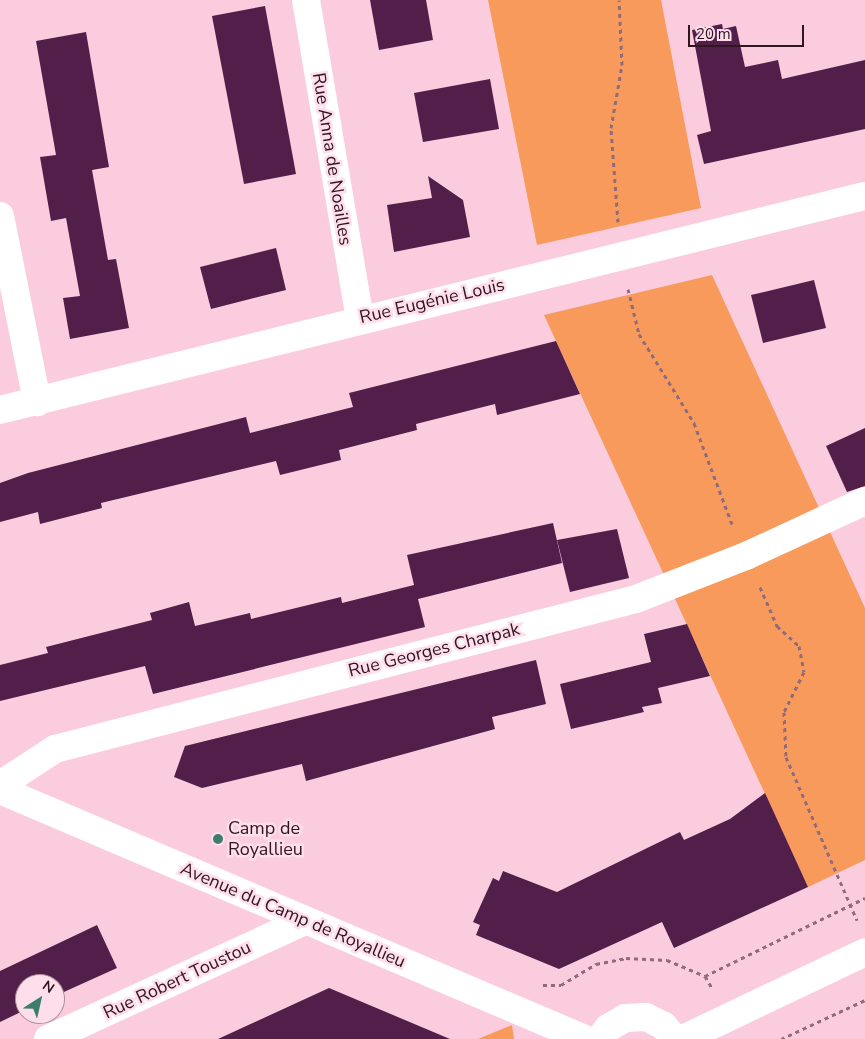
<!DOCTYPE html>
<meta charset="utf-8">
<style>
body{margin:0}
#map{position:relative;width:865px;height:1039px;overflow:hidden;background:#fbccde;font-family:"Nunito Sans",sans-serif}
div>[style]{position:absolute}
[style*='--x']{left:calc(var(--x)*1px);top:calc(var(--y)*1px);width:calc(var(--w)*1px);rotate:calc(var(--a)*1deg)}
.green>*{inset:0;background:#f79a5b}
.building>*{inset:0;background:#511f4a}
.path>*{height:3px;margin-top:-1.5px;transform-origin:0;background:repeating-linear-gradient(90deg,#906b7a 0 4px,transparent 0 8px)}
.minor>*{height:28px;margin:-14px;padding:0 14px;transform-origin:14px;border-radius:14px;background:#fff}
.dots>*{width:14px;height:14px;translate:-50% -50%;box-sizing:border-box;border:2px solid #fedeea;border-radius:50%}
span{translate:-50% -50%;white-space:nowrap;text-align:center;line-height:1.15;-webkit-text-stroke:5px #fedeea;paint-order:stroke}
.street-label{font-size:18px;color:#311622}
.poi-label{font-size:18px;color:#311622}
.left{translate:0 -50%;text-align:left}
.north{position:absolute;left:15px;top:974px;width:50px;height:50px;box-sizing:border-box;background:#fedeea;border:1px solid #ac8e9a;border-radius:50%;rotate:35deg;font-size:14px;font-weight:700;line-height:20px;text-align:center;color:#311622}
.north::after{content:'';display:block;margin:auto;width:18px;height:22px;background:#3d7d6b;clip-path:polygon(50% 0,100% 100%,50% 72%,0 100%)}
.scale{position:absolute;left:688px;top:25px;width:116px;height:22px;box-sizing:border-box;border:2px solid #311622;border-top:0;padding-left:6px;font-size:15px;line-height:18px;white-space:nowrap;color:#311622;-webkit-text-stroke:4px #fedeea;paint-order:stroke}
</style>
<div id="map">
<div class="green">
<div style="clip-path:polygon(488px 0,661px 0,701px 208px,537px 245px)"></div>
<div style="clip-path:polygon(712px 275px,865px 608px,865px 860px,808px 887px,544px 315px)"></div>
<div style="clip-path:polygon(512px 1025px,514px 1039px,478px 1039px)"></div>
</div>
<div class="building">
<div style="clip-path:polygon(370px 0,426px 0,433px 40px,379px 50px)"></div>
<div style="clip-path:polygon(265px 6px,296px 174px,244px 184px,212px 16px)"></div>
<div style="clip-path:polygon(722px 24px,723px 29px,736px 26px,745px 67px,778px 60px,782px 79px,865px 60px,865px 129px,704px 164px,697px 135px,711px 131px,692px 30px)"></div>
<div style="clip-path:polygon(86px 32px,109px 167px,92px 170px,108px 260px,116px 259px,129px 328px,70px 339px,63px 298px,80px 296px,66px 218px,51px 221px,40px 157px,56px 155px,36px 41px)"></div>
<div style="clip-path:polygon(490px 79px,499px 129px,423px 142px,414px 93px)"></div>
<div style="clip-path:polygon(428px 176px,463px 200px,470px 237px,394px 252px,387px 205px,432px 198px)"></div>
<div style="clip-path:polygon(276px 248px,286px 290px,211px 309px,200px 267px)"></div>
<div style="clip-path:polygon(814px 280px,826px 328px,763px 343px,751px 295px)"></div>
<div style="clip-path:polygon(556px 341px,580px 394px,497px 415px,495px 404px,416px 424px,417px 430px,339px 450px,341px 460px,280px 475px,276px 461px,101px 503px,102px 508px,40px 524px,38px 512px,0 522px,0 483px,28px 473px,246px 417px,250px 433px,353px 407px,349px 393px)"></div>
<div style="clip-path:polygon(865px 428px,865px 486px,847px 492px,826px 446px)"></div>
<div style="clip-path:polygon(553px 523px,562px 563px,418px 599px,425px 627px,153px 694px,145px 666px,0 701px,0 665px,48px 653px,46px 647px,152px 620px,150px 613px,189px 602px,195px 626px,250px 613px,251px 619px,341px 597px,342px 603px,414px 585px,407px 555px)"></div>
<div style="clip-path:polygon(617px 529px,629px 578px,570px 592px,557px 540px)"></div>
<div style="clip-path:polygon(687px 624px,710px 676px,658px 688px,662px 703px,642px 707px,644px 712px,571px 729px,560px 684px,651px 662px,644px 634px)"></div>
<div style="clip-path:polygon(536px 660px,546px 704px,492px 717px,495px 729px,306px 781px,302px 764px,202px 788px,174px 777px,185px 746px)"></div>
<div style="clip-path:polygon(765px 793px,808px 887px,674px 948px,662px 922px,559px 969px,476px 935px,480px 925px,473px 922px,493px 878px,499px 881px,503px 871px,557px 892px,680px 832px,684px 840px,730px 819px)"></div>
<div style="clip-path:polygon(97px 925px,117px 968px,55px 996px,55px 984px,25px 984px,25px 1010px,0 1022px,0 971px)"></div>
<div style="clip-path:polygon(329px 988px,450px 1039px,218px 1039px)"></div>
</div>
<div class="path">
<div style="--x:618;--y:222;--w:94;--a:-94.3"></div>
<div style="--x:611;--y:128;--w:64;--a:-80.1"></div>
<div style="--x:622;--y:65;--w:65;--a:-92.6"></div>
<div style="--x:628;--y:289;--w:46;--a:76.3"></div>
<div style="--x:639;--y:334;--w:105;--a:58.3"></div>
<div style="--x:694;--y:423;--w:108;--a:69.4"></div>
<div style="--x:760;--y:587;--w:43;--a:66.4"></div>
<div style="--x:777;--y:626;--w:30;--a:42"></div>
<div style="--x:799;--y:646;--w:26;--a:79"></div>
<div style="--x:804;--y:672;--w:45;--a:116.6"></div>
<div style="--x:784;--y:712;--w:45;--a:87.5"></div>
<div style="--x:786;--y:757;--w:178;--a:66.5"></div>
<div style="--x:705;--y:976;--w:14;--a:60"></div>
<div style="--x:543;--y:985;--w:18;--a:0"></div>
<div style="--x:561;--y:985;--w:41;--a:-31"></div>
<div style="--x:596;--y:964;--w:31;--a:-11"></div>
<div style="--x:626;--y:958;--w:41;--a:2.8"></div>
<div style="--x:667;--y:960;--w:41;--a:22.8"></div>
<div style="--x:705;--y:976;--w:178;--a:-26"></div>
<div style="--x:781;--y:1039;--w:93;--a:-24.9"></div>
</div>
<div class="minor">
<div style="--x:306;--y:0;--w:323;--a:80.4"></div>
<div style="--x:0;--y:216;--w:190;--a:78.7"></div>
<div style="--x:0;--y:410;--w:891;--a:-13.9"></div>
<div style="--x:0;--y:785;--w:66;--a:-33.2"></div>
<div style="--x:55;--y:749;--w:600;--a:-14.48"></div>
<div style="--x:636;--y:599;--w:118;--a:-21.4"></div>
<div style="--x:746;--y:556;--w:131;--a:-24.8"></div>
<div style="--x:0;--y:790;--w:636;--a:23.06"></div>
<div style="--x:48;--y:1039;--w:283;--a:-24.7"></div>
<div style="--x:600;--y:1039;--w:14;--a:-54"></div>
<div style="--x:608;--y:1028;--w:20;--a:-30"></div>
<div style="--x:625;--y:1018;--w:21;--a:-3"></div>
<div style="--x:646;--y:1017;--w:20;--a:27"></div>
<div style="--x:664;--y:1026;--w:17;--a:50"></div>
<div style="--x:683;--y:1039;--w:202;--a:-25.5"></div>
</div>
<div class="dots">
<div style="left:218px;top:839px;background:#3d7d6b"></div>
</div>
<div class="street-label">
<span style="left:332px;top:159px;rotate:81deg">Rue Anna de Noailles</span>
<span style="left:432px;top:301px;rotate:-13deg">Rue Eugénie Louis</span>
<span style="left:434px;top:650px;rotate:-14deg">Rue Georges Charpak</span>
<span style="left:293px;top:915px;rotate:23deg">Avenue du Camp de Royallieu</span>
<span style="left:177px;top:980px;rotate:-25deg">Rue Robert Toustou</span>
</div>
<div class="poi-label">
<span class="left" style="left:228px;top:839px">Camp de<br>Royallieu</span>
</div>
<div class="north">N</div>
<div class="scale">20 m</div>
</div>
